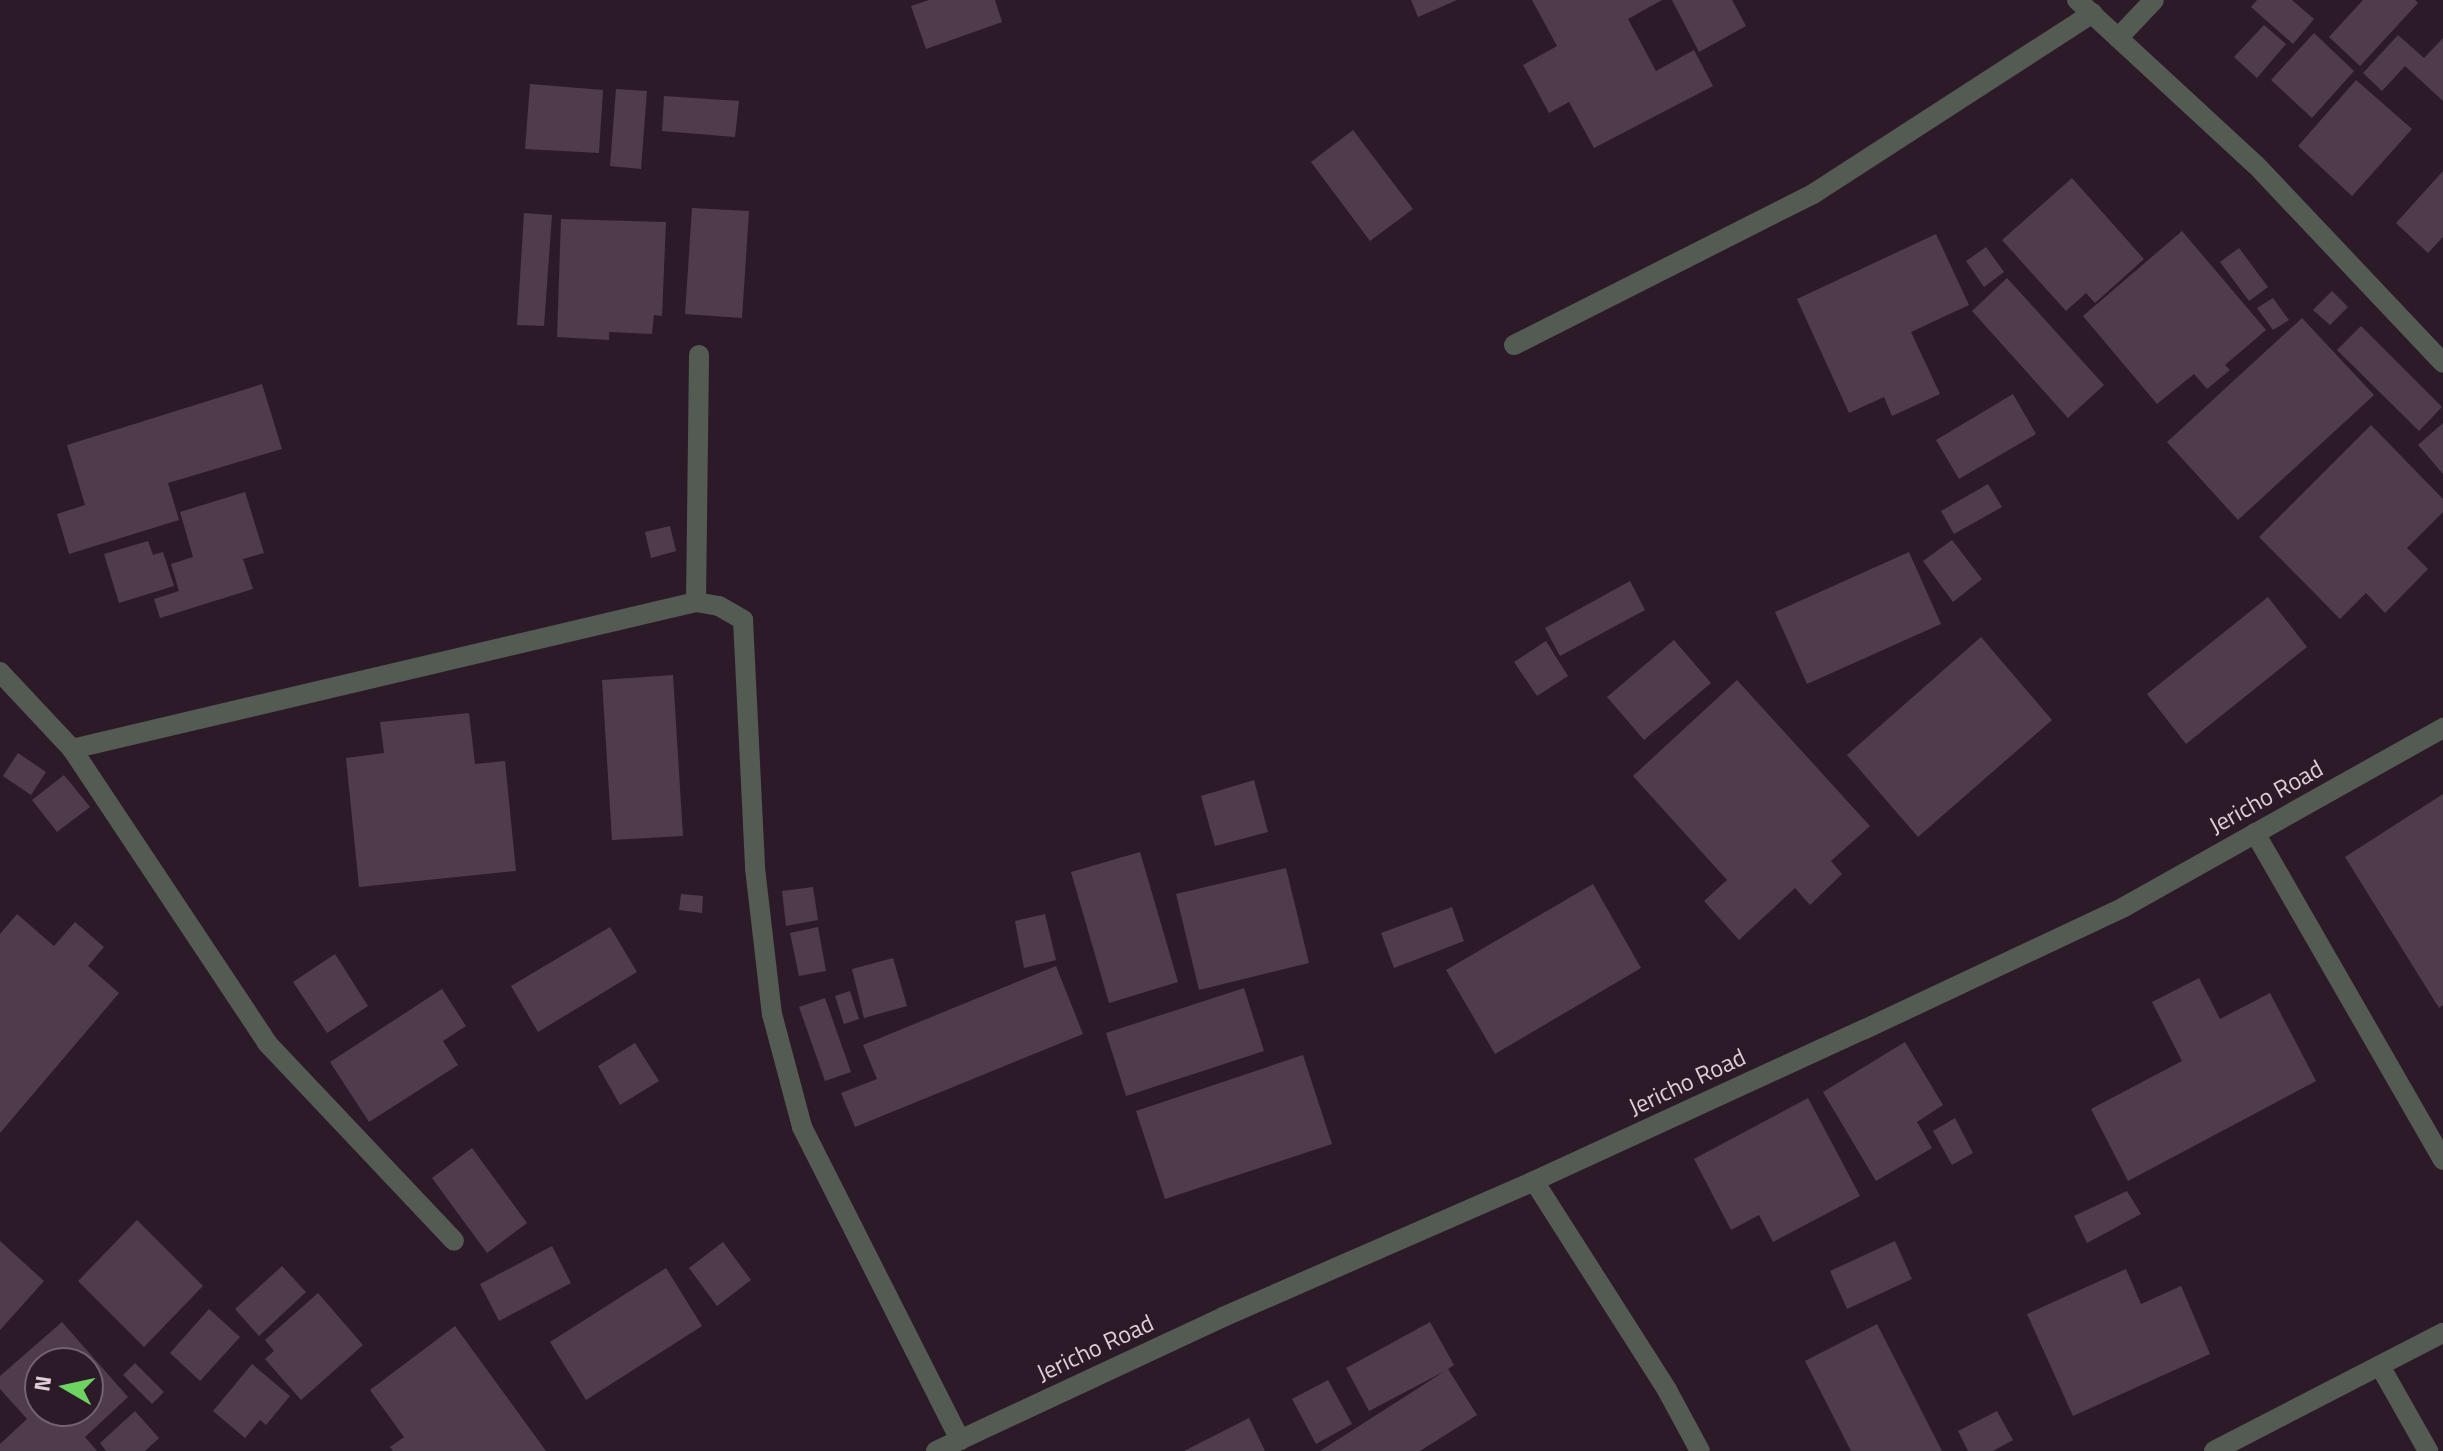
<!DOCTYPE html>
<style>
body{margin:0}
#map{position:relative;width:2443px;height:1451px;overflow:hidden;background:#2d1a29;font-family:"Titillium Web",sans-serif}
div>[style]{position:absolute}
[style*='--x']{left:calc(var(--x)*1px);top:calc(var(--y)*1px);width:calc(var(--w)*1px);rotate:calc(var(--a)*1deg)}
.building>*{inset:0;background:#503b4a}
.minor>*{height:20px;margin:-10px;padding:0 10px;transform-origin:10px;border-radius:10px;background:#535b52}
.tertiary>*{height:20px;margin:-10px;padding:0 10px;transform-origin:10px;border-radius:10px;background:#535b52}
span{translate:-50% -50%;white-space:nowrap;text-align:center;line-height:1.15;-webkit-text-stroke:7px #2d1a29;paint-order:stroke}
.street-label{font-size:24px;color:#ddcfd9}
.north{position:absolute;left:24px;top:1347px;width:80px;height:80px;box-sizing:border-box;background:#2d1a29;border:2px solid #73626f;border-radius:50%;rotate:279deg;font-size:22px;font-weight:700;line-height:32px;text-align:center;color:#ddcfd9}
.north::after{content:'';display:block;margin:auto;width:28px;height:36px;background:#6dd361;clip-path:polygon(50% 0,100% 100%,50% 72%,0 100%)}
</style>
<div id="map">
<div class="building">
<div style="clip-path:polygon(929px 0,995px 0,1002px 22px,926px 49px,911px 6px)"></div>
<div style="clip-path:polygon(1411px 0,1457px 0,1418px 17px)"></div>
<div style="clip-path:polygon(1532px 0,1662px 0,1628px 19px,1656px 71px,1694px 50px,1713px 86px,1594px 148px,1569px 102px,1549px 113px,1523px 65px,1557px 46px)"></div>
<div style="clip-path:polygon(1672px 0,1732px 0,1746px 26px,1699px 52px)"></div>
<div style="clip-path:polygon(2257px 0,2292px 0,2314px 19px,2293px 44px,2251px 7px)"></div>
<div style="clip-path:polygon(2363px 0,2415px 0,2418px 3px,2360px 66px,2329px 37px)"></div>
<div style="clip-path:polygon(2264px 25px,2286px 44px,2257px 78px,2234px 57px)"></div>
<div style="clip-path:polygon(2314px 33px,2354px 71px,2312px 118px,2271px 80px)"></div>
<div style="clip-path:polygon(2398px 35px,2424px 58px,2443px 38px,2443px 101px,2405px 66px,2382px 91px,2363px 73px)"></div>
<div style="clip-path:polygon(2356px 80px,2412px 129px,2352px 196px,2298px 146px)"></div>
<div style="clip-path:polygon(530px 84px,603px 90px,599px 153px,525px 149px)"></div>
<div style="clip-path:polygon(616px 89px,647px 91px,641px 169px,610px 166px)"></div>
<div style="clip-path:polygon(664px 96px,739px 101px,735px 137px,662px 131px)"></div>
<div style="clip-path:polygon(1353px 130px,1413px 209px,1370px 241px,1311px 162px)"></div>
<div style="clip-path:polygon(2443px 171px,2443px 237px,2428px 253px,2396px 223px)"></div>
<div style="clip-path:polygon(2072px 178px,2144px 259px,2095px 303px,2086px 293px,2066px 311px,2002px 240px)"></div>
<div style="clip-path:polygon(692px 208px,749px 211px,742px 318px,685px 314px)"></div>
<div style="clip-path:polygon(524px 213px,552px 215px,544px 326px,517px 325px)"></div>
<div style="clip-path:polygon(561px 219px,666px 222px,662px 316px,654px 315px,652px 334px,609px 332px,609px 340px,557px 337px)"></div>
<div style="clip-path:polygon(2182px 231px,2266px 330px,2225px 365px,2230px 370px,2207px 389px,2194px 374px,2157px 404px,2083px 316px)"></div>
<div style="clip-path:polygon(1936px 234px,1969px 305px,1911px 332px,1940px 394px,1892px 416px,1884px 397px,1849px 413px,1797px 299px)"></div>
<div style="clip-path:polygon(1986px 247px,2004px 272px,1984px 287px,1966px 261px)"></div>
<div style="clip-path:polygon(2239px 248px,2268px 287px,2249px 301px,2220px 262px)"></div>
<div style="clip-path:polygon(2007px 278px,2104px 385px,2068px 418px,1972px 311px)"></div>
<div style="clip-path:polygon(2332px 291px,2348px 307px,2330px 325px,2313px 310px)"></div>
<div style="clip-path:polygon(2273px 298px,2289px 320px,2273px 330px,2257px 308px)"></div>
<div style="clip-path:polygon(2302px 318px,2374px 395px,2238px 520px,2167px 442px)"></div>
<div style="clip-path:polygon(2361px 326px,2442px 407px,2419px 431px,2337px 350px)"></div>
<div style="clip-path:polygon(262px 384px,282px 449px,168px 483px,179px 520px,69px 554px,57px 514px,85px 505px,67px 445px)"></div>
<div style="clip-path:polygon(2013px 394px,2036px 434px,1959px 479px,1936px 440px)"></div>
<div style="clip-path:polygon(2443px 423px,2443px 474px,2418px 445px)"></div>
<div style="clip-path:polygon(2371px 425px,2443px 499px,2443px 512px,2407px 548px,2428px 569px,2385px 613px,2366px 593px,2340px 619px,2259px 537px)"></div>
<div style="clip-path:polygon(1988px 484px,2002px 507px,1954px 534px,1941px 511px)"></div>
<div style="clip-path:polygon(245px 492px,264px 553px,243px 559px,253px 589px,160px 618px,154px 599px,179px 591px,171px 564px,193px 557px,180px 512px)"></div>
<div style="clip-path:polygon(670px 526px,676px 551px,651px 558px,645px 532px)"></div>
<div style="clip-path:polygon(1952px 540px,1982px 579px,1953px 602px,1923px 561px)"></div>
<div style="clip-path:polygon(148px 541px,153px 555px,163px 552px,174px 586px,119px 603px,104px 554px)"></div>
<div style="clip-path:polygon(1909px 552px,1941px 624px,1807px 684px,1775px 612px)"></div>
<div style="clip-path:polygon(1630px 581px,1645px 610px,1560px 656px,1545px 628px)"></div>
<div style="clip-path:polygon(2268px 597px,2307px 647px,2186px 744px,2147px 694px)"></div>
<div style="clip-path:polygon(1981px 637px,2052px 720px,1918px 837px,1847px 755px)"></div>
<div style="clip-path:polygon(1674px 640px,1711px 683px,1644px 740px,1607px 697px)"></div>
<div style="clip-path:polygon(1546px 641px,1568px 676px,1537px 696px,1514px 662px)"></div>
<div style="clip-path:polygon(673px 675px,683px 836px,612px 840px,602px 680px)"></div>
<div style="clip-path:polygon(1737px 680px,1870px 826px,1831px 861px,1842px 874px,1810px 905px,1795px 888px,1739px 940px,1704px 901px,1727px 880px,1633px 776px)"></div>
<div style="clip-path:polygon(469px 713px,475px 764px,505px 761px,516px 871px,359px 887px,346px 758px,384px 753px,380px 722px)"></div>
<div style="clip-path:polygon(18px 753px,46px 772px,31px 795px,3px 776px)"></div>
<div style="clip-path:polygon(64px 775px,90px 807px,57px 832px,32px 800px)"></div>
<div style="clip-path:polygon(1254px 780px,1268px 832px,1215px 846px,1201px 796px)"></div>
<div style="clip-path:polygon(2443px 794px,2443px 1005px,2439px 1008px,2345px 857px)"></div>
<div style="clip-path:polygon(1140px 852px,1178px 982px,1109px 1003px,1071px 872px)"></div>
<div style="clip-path:polygon(1286px 868px,1309px 963px,1199px 990px,1176px 894px)"></div>
<div style="clip-path:polygon(1593px 884px,1641px 968px,1495px 1054px,1446px 970px)"></div>
<div style="clip-path:polygon(813px 887px,818px 920px,786px 926px,782px 891px)"></div>
<div style="clip-path:polygon(681px 894px,703px 896px,702px 913px,679px 910px)"></div>
<div style="clip-path:polygon(1452px 907px,1464px 941px,1394px 968px,1381px 933px)"></div>
<div style="clip-path:polygon(17px 914px,54px 946px,75px 922px,104px 947px,88px 966px,119px 993px,0 1133px,0 934px)"></div>
<div style="clip-path:polygon(1045px 914px,1056px 960px,1024px 968px,1015px 921px)"></div>
<div style="clip-path:polygon(610px 927px,637px 972px,538px 1032px,511px 986px)"></div>
<div style="clip-path:polygon(818px 927px,826px 971px,799px 976px,790px 933px)"></div>
<div style="clip-path:polygon(335px 954px,368px 1006px,327px 1033px,293px 982px)"></div>
<div style="clip-path:polygon(893px 958px,907px 1006px,864px 1018px,852px 969px)"></div>
<div style="clip-path:polygon(1056px 966px,1083px 1034px,855px 1127px,841px 1093px,877px 1079px,863px 1045px)"></div>
<div style="clip-path:polygon(2199px 978px,2220px 1019px,2270px 993px,2316px 1081px,2128px 1181px,2091px 1109px,2182px 1061px,2152px 1002px)"></div>
<div style="clip-path:polygon(1244px 988px,1264px 1051px,1126px 1096px,1106px 1033px)"></div>
<div style="clip-path:polygon(442px 989px,466px 1026px,443px 1041px,458px 1065px,369px 1122px,330px 1062px)"></div>
<div style="clip-path:polygon(850px 991px,859px 1019px,844px 1024px,835px 996px)"></div>
<div style="clip-path:polygon(825px 998px,851px 1072px,825px 1081px,799px 1007px)"></div>
<div style="clip-path:polygon(1905px 1042px,1943px 1105px,1917px 1122px,1932px 1148px,1876px 1181px,1823px 1092px)"></div>
<div style="clip-path:polygon(635px 1043px,659px 1081px,620px 1105px,598px 1066px)"></div>
<div style="clip-path:polygon(1303px 1055px,1332px 1144px,1165px 1199px,1136px 1111px)"></div>
<div style="clip-path:polygon(1808px 1098px,1860px 1196px,1773px 1242px,1759px 1215px,1731px 1230px,1694px 1159px)"></div>
<div style="clip-path:polygon(1955px 1118px,1973px 1153px,1952px 1165px,1933px 1131px)"></div>
<div style="clip-path:polygon(472px 1148px,527px 1223px,487px 1253px,432px 1178px)"></div>
<div style="clip-path:polygon(2127px 1191px,2141px 1214px,2087px 1243px,2074px 1216px)"></div>
<div style="clip-path:polygon(137px 1220px,203px 1286px,144px 1347px,78px 1281px)"></div>
<div style="clip-path:polygon(0 1241px,44px 1281px,0 1330px)"></div>
<div style="clip-path:polygon(1895px 1241px,1912px 1279px,1847px 1309px,1830px 1271px)"></div>
<div style="clip-path:polygon(723px 1242px,751px 1280px,717px 1306px,689px 1268px)"></div>
<div style="clip-path:polygon(552px 1246px,571px 1283px,499px 1321px,480px 1284px)"></div>
<div style="clip-path:polygon(282px 1266px,306px 1292px,259px 1336px,235px 1309px)"></div>
<div style="clip-path:polygon(666px 1268px,702px 1326px,586px 1400px,550px 1342px)"></div>
<div style="clip-path:polygon(2126px 1269px,2141px 1304px,2181px 1286px,2210px 1354px,2073px 1416px,2027px 1314px)"></div>
<div style="clip-path:polygon(318px 1293px,363px 1345px,301px 1400px,265px 1359px,274px 1351px,265px 1340px)"></div>
<div style="clip-path:polygon(209px 1309px,240px 1337px,200px 1381px,170px 1353px)"></div>
<div style="clip-path:polygon(evenodd,62px 1322px,128px 1397px,85px 1437px,97px 1451px,0 1451px,0 1444px,27px 1419px,0 1389px,0 1376px,62px 1322px,40px 1363px,88px 1363px,88px 1411px,40px 1411px,40px 1363px)"></div>
<div style="clip-path:polygon(1430px 1322px,1454px 1365px,1448px 1369px,1477px 1415px,1420px 1451px,1320px 1451px,1445px 1371px,1369px 1411px,1346px 1368px)"></div>
<div style="clip-path:polygon(1877px 1324px,1942px 1451px,1851px 1451px,1805px 1361px)"></div>
<div style="clip-path:polygon(455px 1326px,546px 1451px,393px 1451px,390px 1447px,404px 1437px,370px 1390px)"></div>
<div style="clip-path:polygon(135px 1363px,164px 1392px,152px 1404px,123px 1375px)"></div>
<div style="clip-path:polygon(252px 1364px,290px 1396px,266px 1425px,260px 1420px,245px 1438px,213px 1411px)"></div>
<div style="clip-path:polygon(1328px 1380px,1352px 1424px,1316px 1444px,1292px 1399px)"></div>
<div style="clip-path:polygon(135px 1411px,159px 1438px,145px 1451px,106px 1451px,100px 1443px)"></div>
<div style="clip-path:polygon(1997px 1411px,2013px 1440px,1993px 1451px,1968px 1451px,1958px 1431px)"></div>
<div style="clip-path:polygon(1249px 1418px,1265px 1451px,1184px 1451px)"></div>
</div>
<div class="minor">
<div style="--x:2077;--y:0;--w:243;--a:42.7"></div>
<div style="--x:2256;--y:165;--w:272;--a:46.6"></div>
<div style="--x:2118;--y:38;--w:52;--a:-46.5"></div>
<div style="--x:1514;--y:345;--w:335;--a:-26.8"></div>
<div style="--x:1813;--y:194;--w:333;--a:-32.9"></div>
<div style="--x:696;--y:602;--w:247;--a:-89.3"></div>
<div style="--x:0;--y:672;--w:105;--a:46.9"></div>
<div style="--x:72;--y:749;--w:353;--a:56.4"></div>
<div style="--x:267;--y:1043;--w:272;--a:46.6"></div>
<div style="--x:72;--y:749;--w:641;--a:-13.26"></div>
<div style="--x:696;--y:602;--w:23;--a:10"></div>
<div style="--x:719;--y:606;--w:28;--a:30"></div>
<div style="--x:743;--y:620;--w:248;--a:87.2"></div>
<div style="--x:755;--y:868;--w:147;--a:83.4"></div>
<div style="--x:772;--y:1014;--w:117;--a:75.1"></div>
<div style="--x:802;--y:1127;--w:351;--a:63.2"></div>
<div style="--x:2255;--y:833;--w:377;--a:60.1"></div>
<div style="--x:1534;--y:1181;--w:248;--a:57.5"></div>
<div style="--x:1667;--y:1390;--w:69;--a:61.6"></div>
<div style="--x:2380;--y:1366;--w:98;--a:60.5"></div>
<div style="--x:2214;--y:1451;--w:258;--a:-27.3"></div>
</div>
<div class="tertiary">
<div style="--x:936;--y:1451;--w:317;--a:-25"></div>
<div style="--x:1223;--y:1317;--w:339;--a:-23.6"></div>
<div style="--x:1534;--y:1181;--w:362;--a:-24.7"></div>
<div style="--x:1863;--y:1030;--w:289;--a:-25.2"></div>
<div style="--x:2124;--y:907;--w:366;--a:-29.3"></div>
</div>
<div class="street-label">
<span style="left:2266px;top:797px;rotate:-29deg">Jericho Road</span>
<span style="left:1687px;top:1082px;rotate:-25deg">Jericho Road</span>
<span style="left:1095px;top:1348px;rotate:-25deg">Jericho Road</span>
</div>
<div class="north">N</div>
</div>
